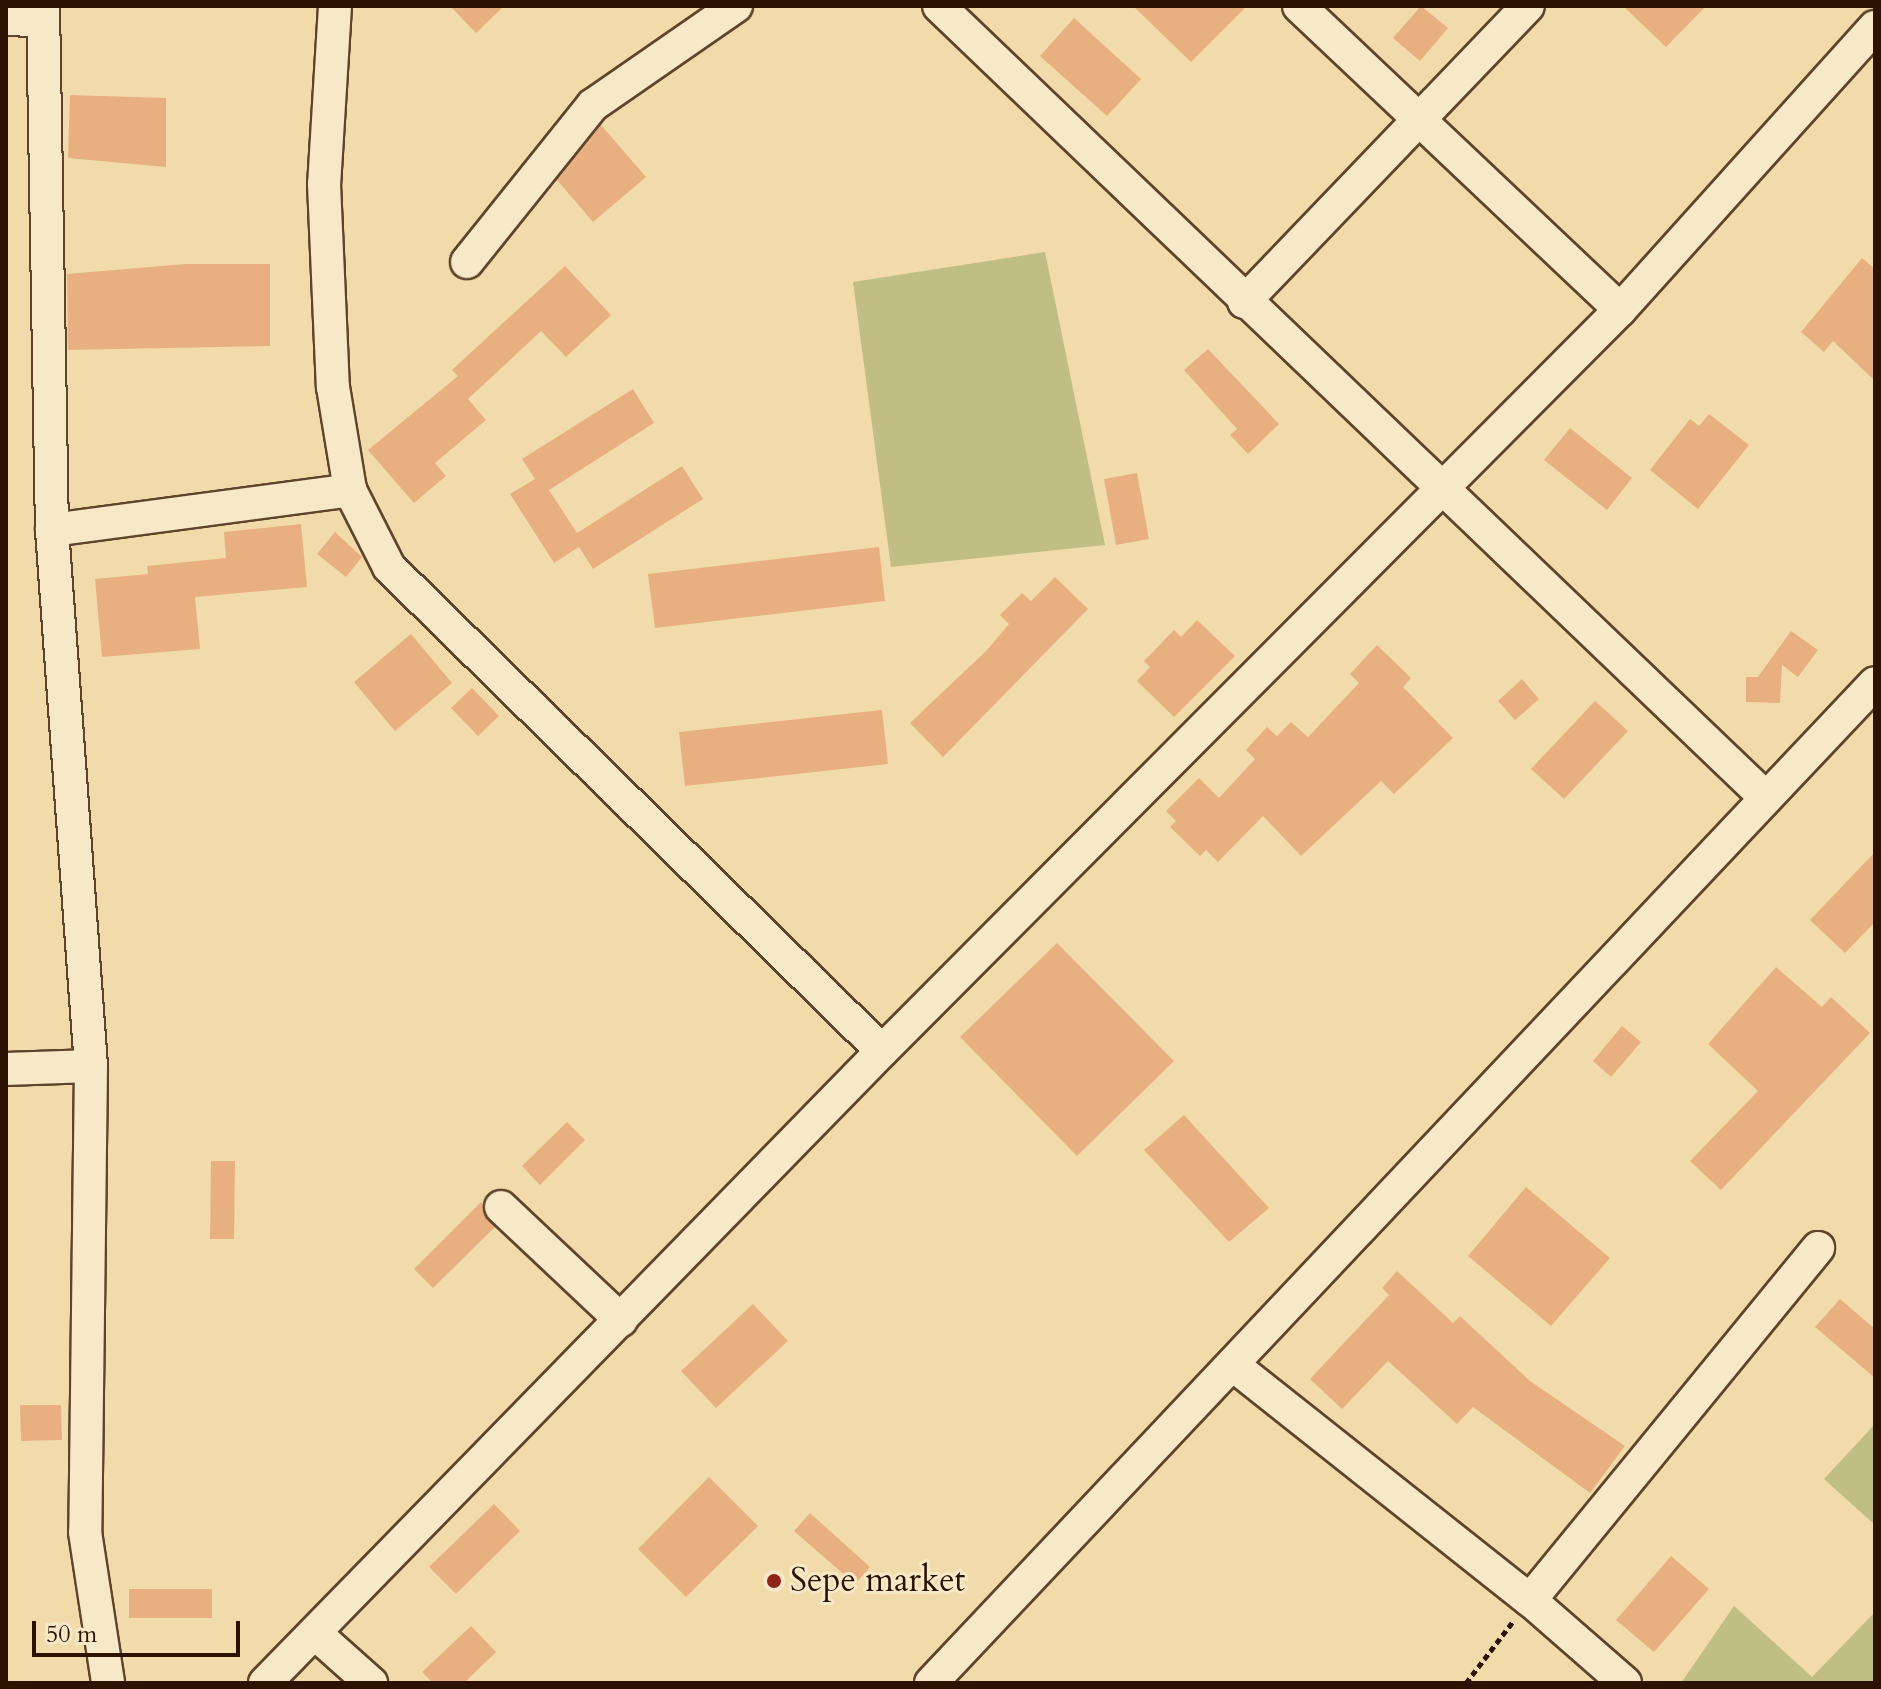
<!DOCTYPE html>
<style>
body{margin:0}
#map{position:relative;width:1881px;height:1689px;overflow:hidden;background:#f2dbaa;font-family:Cardo,serif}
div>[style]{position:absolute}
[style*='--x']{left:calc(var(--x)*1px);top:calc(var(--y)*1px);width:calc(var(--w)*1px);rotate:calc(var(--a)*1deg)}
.green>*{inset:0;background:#c0be85}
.building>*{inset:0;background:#e8b081}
.path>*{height:5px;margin-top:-2.5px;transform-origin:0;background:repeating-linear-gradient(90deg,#2c1200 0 6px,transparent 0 10px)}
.roads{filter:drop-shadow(2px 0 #5e442a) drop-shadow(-2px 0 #5e442a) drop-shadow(0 2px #5e442a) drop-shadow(0 -2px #5e442a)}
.minor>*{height:32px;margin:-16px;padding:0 16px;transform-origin:16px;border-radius:16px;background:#f7e8c8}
.dots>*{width:22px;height:22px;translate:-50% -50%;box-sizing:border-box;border:4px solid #f7e8c8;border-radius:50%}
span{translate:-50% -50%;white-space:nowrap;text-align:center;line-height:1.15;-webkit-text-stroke:6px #f7e8c8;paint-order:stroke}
.poi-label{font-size:34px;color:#2c1200}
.left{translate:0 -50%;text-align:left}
.frame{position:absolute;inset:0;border:8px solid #2c1200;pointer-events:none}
.scale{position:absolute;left:32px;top:1621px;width:208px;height:36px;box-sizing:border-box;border:4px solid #2c1200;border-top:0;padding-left:10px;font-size:24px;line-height:28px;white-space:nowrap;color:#2c1200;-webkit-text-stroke:6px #f7e8c8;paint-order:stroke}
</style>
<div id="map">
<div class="green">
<div style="clip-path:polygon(1045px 252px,1105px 545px,891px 567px,853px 282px)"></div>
<div style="clip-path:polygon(1875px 1424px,1875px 1525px,1824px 1479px)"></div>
<div style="clip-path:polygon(1734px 1606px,1812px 1677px,1875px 1612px,1875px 1683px,1681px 1683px)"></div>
</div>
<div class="building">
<div style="clip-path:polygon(450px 6px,504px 6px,476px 33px)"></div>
<div style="clip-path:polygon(1133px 6px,1247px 6px,1191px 62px)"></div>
<div style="clip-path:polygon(1421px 6px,1448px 28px,1420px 61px,1393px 38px)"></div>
<div style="clip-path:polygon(1623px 6px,1706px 6px,1666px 47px)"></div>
<div style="clip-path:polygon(1074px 18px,1141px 79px,1107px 116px,1040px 56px)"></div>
<div style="clip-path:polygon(70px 95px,166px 98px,166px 167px,68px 158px)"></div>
<div style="clip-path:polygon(601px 125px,646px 177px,593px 222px,557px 180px)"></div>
<div style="clip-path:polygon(1862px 258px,1875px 269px,1875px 381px,1833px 341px,1824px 352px,1801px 332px)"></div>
<div style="clip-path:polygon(186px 264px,270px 264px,270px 346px,68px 350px,67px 274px)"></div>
<div style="clip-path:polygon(565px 266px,611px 315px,566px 357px,541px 331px,468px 399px,486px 420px,435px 463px,446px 476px,414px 503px,368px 450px,458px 376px,452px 370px)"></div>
<div style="clip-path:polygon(1208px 349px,1279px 424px,1248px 454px,1230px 435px,1237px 429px,1184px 370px)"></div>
<div style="clip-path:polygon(633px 389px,654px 423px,549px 490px,577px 533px,682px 466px,703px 499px,593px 569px,579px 547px,554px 563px,510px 494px,535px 479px,522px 459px)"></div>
<div style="clip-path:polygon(1709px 414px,1749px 445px,1698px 509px,1650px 470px,1690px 419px,1699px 426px)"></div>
<div style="clip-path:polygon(1570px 428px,1632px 478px,1607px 510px,1544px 460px)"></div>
<div style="clip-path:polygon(1137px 473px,1149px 539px,1116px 545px,1104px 479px)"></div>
<div style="clip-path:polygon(301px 524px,307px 587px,195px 597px,200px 649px,102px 657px,95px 579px,148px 574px,147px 566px,226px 558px,224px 532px)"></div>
<div style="clip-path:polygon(335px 532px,362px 557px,346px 577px,317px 554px)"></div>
<div style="clip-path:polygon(879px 547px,885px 601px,655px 628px,648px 574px)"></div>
<div style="clip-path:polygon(1055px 577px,1088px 609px,943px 757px,910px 723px,987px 650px,1009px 624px,1000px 615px,1022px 593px,1031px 601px)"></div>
<div style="clip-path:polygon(1197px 620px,1235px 656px,1174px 717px,1137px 681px,1150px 667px,1144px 661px,1174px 630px,1181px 637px)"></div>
<div style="clip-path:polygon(1791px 631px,1818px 650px,1798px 677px,1782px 665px,1780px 703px,1746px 702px,1746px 677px,1758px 677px)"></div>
<div style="clip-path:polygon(411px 634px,452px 683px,395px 731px,354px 682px)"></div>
<div style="clip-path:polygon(1377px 645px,1411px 678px,1403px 687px,1453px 738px,1394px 794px,1381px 781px,1301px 856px,1263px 816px,1218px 862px,1206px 850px,1200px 856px,1170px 827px,1176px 821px,1166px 811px,1199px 778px,1219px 798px,1255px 759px,1246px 750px,1267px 727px,1277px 736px,1291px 722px,1308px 737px,1359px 683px,1350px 674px)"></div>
<div style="clip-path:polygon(1522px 679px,1539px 699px,1515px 720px,1498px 701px)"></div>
<div style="clip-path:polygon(472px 688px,499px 716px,478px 736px,451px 708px)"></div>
<div style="clip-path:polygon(1595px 701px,1628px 731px,1564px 799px,1531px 769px)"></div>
<div style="clip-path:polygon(882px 710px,888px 764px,685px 786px,679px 732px)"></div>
<div style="clip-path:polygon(1875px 852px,1875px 922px,1845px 953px,1810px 920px)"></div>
<div style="clip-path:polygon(1057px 943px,1174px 1061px,1077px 1156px,960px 1037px)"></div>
<div style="clip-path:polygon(1776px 967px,1822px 1007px,1831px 997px,1870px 1033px,1721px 1190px,1690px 1161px,1758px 1091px,1708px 1044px)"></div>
<div style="clip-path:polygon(1622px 1026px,1641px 1042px,1611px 1077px,1593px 1061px)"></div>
<div style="clip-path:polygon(1184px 1115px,1269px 1208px,1229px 1242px,1144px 1150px)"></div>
<div style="clip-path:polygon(567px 1122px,585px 1140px,540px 1185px,522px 1166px)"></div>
<div style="clip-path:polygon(211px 1161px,235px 1161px,234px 1239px,210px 1239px)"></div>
<div style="clip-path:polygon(1526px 1187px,1610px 1258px,1551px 1326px,1468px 1256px)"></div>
<div style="clip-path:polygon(481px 1202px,495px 1227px,433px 1288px,414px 1269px)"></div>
<div style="clip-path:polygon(1397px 1271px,1453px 1323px,1460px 1316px,1530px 1381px,1625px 1446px,1590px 1493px,1473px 1407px,1457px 1424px,1388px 1361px,1342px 1409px,1310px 1379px,1389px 1295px,1382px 1288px)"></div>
<div style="clip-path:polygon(1840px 1299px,1875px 1329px,1875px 1378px,1815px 1327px)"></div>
<div style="clip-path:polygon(753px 1304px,788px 1341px,716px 1408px,681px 1371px)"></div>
<div style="clip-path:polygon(20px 1405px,61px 1405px,62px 1440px,21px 1441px)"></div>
<div style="clip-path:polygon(709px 1477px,758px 1526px,686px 1597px,638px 1549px)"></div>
<div style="clip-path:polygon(494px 1504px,520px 1531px,456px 1594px,429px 1567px)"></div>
<div style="clip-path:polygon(810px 1513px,870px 1567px,855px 1584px,794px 1531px)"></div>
<div style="clip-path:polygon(1671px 1556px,1709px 1589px,1654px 1652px,1616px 1620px)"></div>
<div style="clip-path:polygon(129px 1589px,212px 1589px,212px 1618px,129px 1618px)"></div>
<div style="clip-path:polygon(471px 1626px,496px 1652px,464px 1683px,433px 1683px,422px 1672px)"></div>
</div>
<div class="path">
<div style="--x:1466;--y:1683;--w:79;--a:-52.7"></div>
</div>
<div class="roads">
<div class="minor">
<div style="--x:43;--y:6;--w:524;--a:89.02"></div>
<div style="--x:52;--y:530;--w:537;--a:85.84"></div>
<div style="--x:91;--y:1066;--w:466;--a:90.7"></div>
<div style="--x:85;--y:1532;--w:153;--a:81.3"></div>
<div style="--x:335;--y:6;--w:178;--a:93.5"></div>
<div style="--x:324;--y:184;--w:203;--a:87.5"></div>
<div style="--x:333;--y:387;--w:104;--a:80.6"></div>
<div style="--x:350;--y:490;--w:86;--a:63.1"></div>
<div style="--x:389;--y:567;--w:691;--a:44.47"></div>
<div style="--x:939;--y:6;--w:1145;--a:43.76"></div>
<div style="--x:1299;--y:6;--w:442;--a:43.4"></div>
<div style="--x:6;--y:19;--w:37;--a:2"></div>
<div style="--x:467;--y:262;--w:201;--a:-51.3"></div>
<div style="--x:593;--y:105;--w:174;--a:-34.7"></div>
<div style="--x:1244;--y:302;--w:410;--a:-46.2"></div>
<div style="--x:52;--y:530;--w:301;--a:-7.6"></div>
<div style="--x:6;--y:1069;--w:85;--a:-2"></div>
<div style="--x:501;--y:1207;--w:165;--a:43.3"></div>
<div style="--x:1233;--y:1365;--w:379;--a:38.4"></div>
<div style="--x:1530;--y:1600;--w:126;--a:41.1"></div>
<div style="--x:1530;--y:1600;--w:455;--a:-50.7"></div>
<div style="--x:316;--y:1634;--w:74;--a:41.7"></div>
<div style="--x:265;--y:1683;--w:883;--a:-45.69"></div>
<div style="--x:882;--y:1051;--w:1046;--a:-45.12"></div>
<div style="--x:1620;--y:310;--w:381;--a:-48"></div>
<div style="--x:931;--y:1683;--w:1375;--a:-46.65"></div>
</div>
</div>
<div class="dots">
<div style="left:774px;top:1581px;background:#8f2418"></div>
</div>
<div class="poi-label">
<span class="left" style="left:790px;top:1581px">Sepe market</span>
</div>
<div class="frame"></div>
<div class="scale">50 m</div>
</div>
